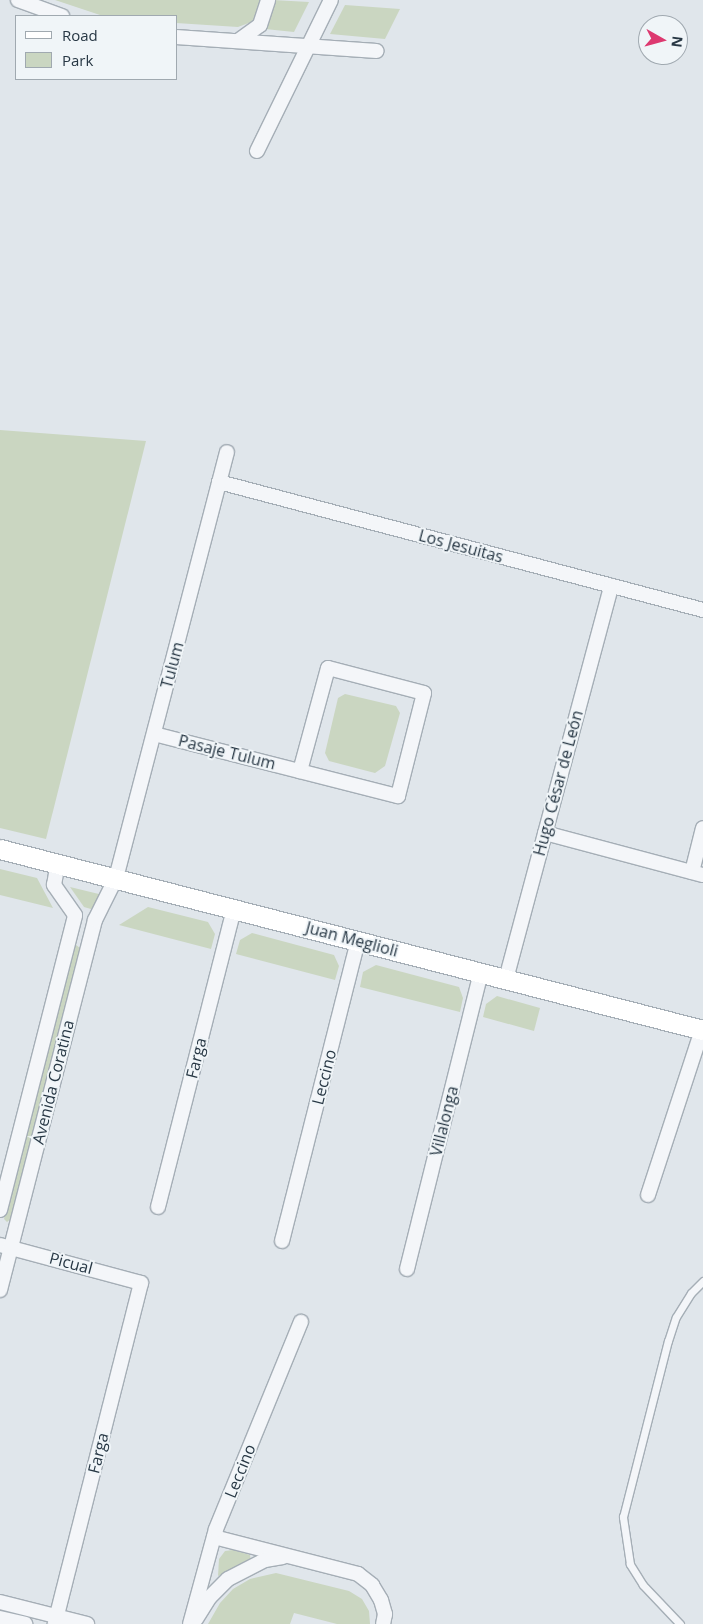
<!DOCTYPE html>
<meta charset="utf-8">
<style>
body{margin:0}
#map{position:relative;width:703px;height:1624px;overflow:hidden;background:#e0e6eb;font-family:"Open Sans",sans-serif}
div>[style]{position:absolute}
[style*='--x']{left:calc(var(--x)*1px);top:calc(var(--y)*1px);width:calc(var(--w)*1px);rotate:calc(var(--a)*1deg)}
.green>*{inset:0;background:#cad6c1}
.roads{filter:drop-shadow(1px 0 #a5aeb6) drop-shadow(-1px 0 #a5aeb6) drop-shadow(0 1px #a5aeb6) drop-shadow(0 -1px #a5aeb6)}
.lane>*{height:7px;margin:-3.5px;padding:0 3.5px;transform-origin:3.5px;border-radius:3.5px;background:#f4f6f9}
.street>*{height:14px;margin:-7px;padding:0 7px;transform-origin:7px;border-radius:7px;background:#f4f6f9}
.secondary>*{height:19px;margin:-9.5px;padding:0 9.5px;transform-origin:9.5px;border-radius:9.5px;background:#fff}
span{translate:-50% -50%;white-space:nowrap;text-align:center;line-height:1.15;-webkit-text-stroke:4px #f0f5f8;paint-order:stroke}
.street-label{font-size:16px;color:#273744}
.legend{position:absolute;left:15px;top:15px;width:162px;height:65px;box-sizing:border-box;background:#f0f5f8;border:1px solid #a0a9b0;margin:0;padding:6px 9px;list-style:none;font-size:15px;color:#273744}
.legend li{display:flex;align-items:center;gap:10px;height:25px}
.legend b{width:25px;border:1px solid #a0a9b0}
.north{position:absolute;left:638px;top:15px;width:50px;height:50px;box-sizing:border-box;background:#f0f5f8;border:1px solid #a0a9b0;border-radius:50%;rotate:97deg;font-size:14px;font-weight:700;line-height:20px;text-align:center;color:#273744}
.north::after{content:'';display:block;margin:auto;width:18px;height:22px;background:#dd3970;clip-path:polygon(50% 0,100% 100%,50% 72%,0 100%)}
</style>
<div id="map">
<div class="green">
<div style="clip-path:polygon(55px 0,261px 0,254px 21px,238px 27px,176px 23px,176px 16px,103px 16px)"></div>
<div style="clip-path:polygon(273px 0,309px 2px,294px 32px,265px 29px,272px 12px)"></div>
<div style="clip-path:polygon(345px 5px,400px 9px,385px 39px,330px 34px)"></div>
<div style="clip-path:polygon(0 430px,146px 441px,46px 839px,0 828px)"></div>
<div style="clip-path:polygon(345px 694px,396px 706px,400px 713px,385px 766px,375px 773px,329px 761px,325px 753px,338px 698px)"></div>
<div style="clip-path:polygon(0 869px,37px 878px,53px 908px,0 895px)"></div>
<div style="clip-path:polygon(70px 887px,103px 895px,91px 909px,84px 907px)"></div>
<div style="clip-path:polygon(148px 907px,208px 922px,215px 934px,211px 949px,119px 925px)"></div>
<div style="clip-path:polygon(252px 933px,334px 955px,339px 966px,335px 980px,236px 954px,240px 940px)"></div>
<div style="clip-path:polygon(75px 944px,81px 949px,11px 1219px,7px 1222px,4px 1219px)"></div>
<div style="clip-path:polygon(376px 965px,459px 987px,463px 998px,460px 1012px,360px 987px,363px 972px)"></div>
<div style="clip-path:polygon(497px 996px,540px 1008px,534px 1031px,483px 1017px,486px 1004px)"></div>
<div style="clip-path:polygon(233px 1550px,250px 1555px,251px 1561px,218px 1576px,219px 1559px,225px 1551px)"></div>
<div style="clip-path:polygon(276px 1573px,349px 1591px,362px 1599px,369px 1611px,370px 1624px,337px 1624px,294px 1613px,290px 1624px,208px 1624px,220px 1603px,233px 1589px,250px 1579px)"></div>
</div>
<div class="roads">
<div class="lane">
<div style="--x:680;--y:1624;--w:54;--a:-133.5"></div>
<div style="--x:643;--y:1585;--w:25;--a:-122"></div>
<div style="--x:630;--y:1564;--w:48;--a:-98.5"></div>
<div style="--x:623;--y:1517;--w:182;--a:-75.7"></div>
<div style="--x:668;--y:1341;--w:25;--a:-72"></div>
<div style="--x:676;--y:1317;--w:28;--a:-58"></div>
<div style="--x:691;--y:1293;--w:17;--a:-45"></div>
</div>
<div class="street">
<div style="--x:18;--y:0;--w:47;--a:20"></div>
<div style="--x:176;--y:37;--w:201;--a:4"></div>
<div style="--x:238;--y:41;--w:27;--a:-36"></div>
<div style="--x:260;--y:25;--w:26;--a:-72"></div>
<div style="--x:257;--y:151;--w:168;--a:-63.9"></div>
<div style="--x:219;--y:482;--w:501;--a:14.81"></div>
<div style="--x:154;--y:734;--w:252;--a:14.3"></div>
<div style="--x:398;--y:796;--w:106;--a:-75.8"></div>
<div style="--x:424;--y:693;--w:99;--a:-165.4"></div>
<div style="--x:328;--y:668;--w:107;--a:105.2"></div>
<div style="--x:545;--y:833;--w:163;--a:14.9"></div>
<div style="--x:692;--y:872;--w:45;--a:-76"></div>
<div style="--x:506;--y:979;--w:407;--a:-75"></div>
<div style="--x:648;--y:1195;--w:174;--a:-71.9"></div>
<div style="--x:158;--y:1207;--w:308;--a:-75.7"></div>
<div style="--x:0;--y:1210;--w:304;--a:-75.7"></div>
<div style="--x:75;--y:915;--w:37;--a:-125"></div>
<div style="--x:54;--y:885;--w:22;--a:-80"></div>
<div style="--x:282;--y:1241;--w:309;--a:-75.8"></div>
<div style="--x:0;--y:1245;--w:146;--a:15.1"></div>
<div style="--x:141;--y:1283;--w:352;--a:104.2"></div>
<div style="--x:407;--y:1269;--w:305;--a:-76"></div>
<div style="--x:0;--y:1290;--w:382;--a:-75.6"></div>
<div style="--x:95;--y:920;--w:47;--a:-63.4"></div>
<div style="--x:116;--y:878;--w:440;--a:-75.4"></div>
<div style="--x:214;--y:1537;--w:149;--a:14.4"></div>
<div style="--x:358;--y:1574;--w:18;--a:38"></div>
<div style="--x:372;--y:1585;--w:17;--a:59"></div>
<div style="--x:381;--y:1600;--w:15;--a:74"></div>
<div style="--x:385;--y:1614;--w:10;--a:101"></div>
<div style="--x:0;--y:1602;--w:90;--a:14.2"></div>
<div style="--x:0;--y:1618;--w:26;--a:13"></div>
<div style="--x:196;--y:1619;--w:26;--a:-58"></div>
<div style="--x:210;--y:1597;--w:25;--a:-45"></div>
<div style="--x:228;--y:1579;--w:42;--a:-27.2"></div>
<div style="--x:265;--y:1560;--w:18;--a:-9"></div>
<div style="--x:190;--y:1624;--w:98;--a:-74.7"></div>
<div style="--x:216;--y:1529;--w:224;--a:-67.7"></div>
</div>
<div class="secondary">
<div style="--x:0;--y:849;--w:726;--a:14.44"></div>
</div>
</div>
<div class="street-label">
<span style="left:461px;top:546px;rotate:15deg">Los Jesuitas</span>
<span style="left:172px;top:665px;rotate:-75deg">Tulum</span>
<span style="left:227px;top:752px;rotate:14deg">Pasaje Tulum</span>
<span style="left:558px;top:783px;rotate:-75deg">Hugo César de León</span>
<span style="left:352px;top:939px;rotate:15deg">Juan Meglioli</span>
<span style="left:196px;top:1058px;rotate:-76deg">Farga</span>
<span style="left:324px;top:1077px;rotate:-76deg">Leccino</span>
<span style="left:53px;top:1082px;rotate:-76deg">Avenida Coratina</span>
<span style="left:444px;top:1121px;rotate:-76deg">Villalonga</span>
<span style="left:71px;top:1263px;rotate:15deg">Picual</span>
<span style="left:98px;top:1453px;rotate:-76deg">Farga</span>
<span style="left:240px;top:1471px;rotate:-68deg">Leccino</span>
</div>
<ul class="legend">
<li><b style="height:6px;background:#fff"></b>Road</li>
<li><b style="height:14px;background:#cad6c1"></b>Park</li>
</ul>
<div class="north">N</div>
</div>
